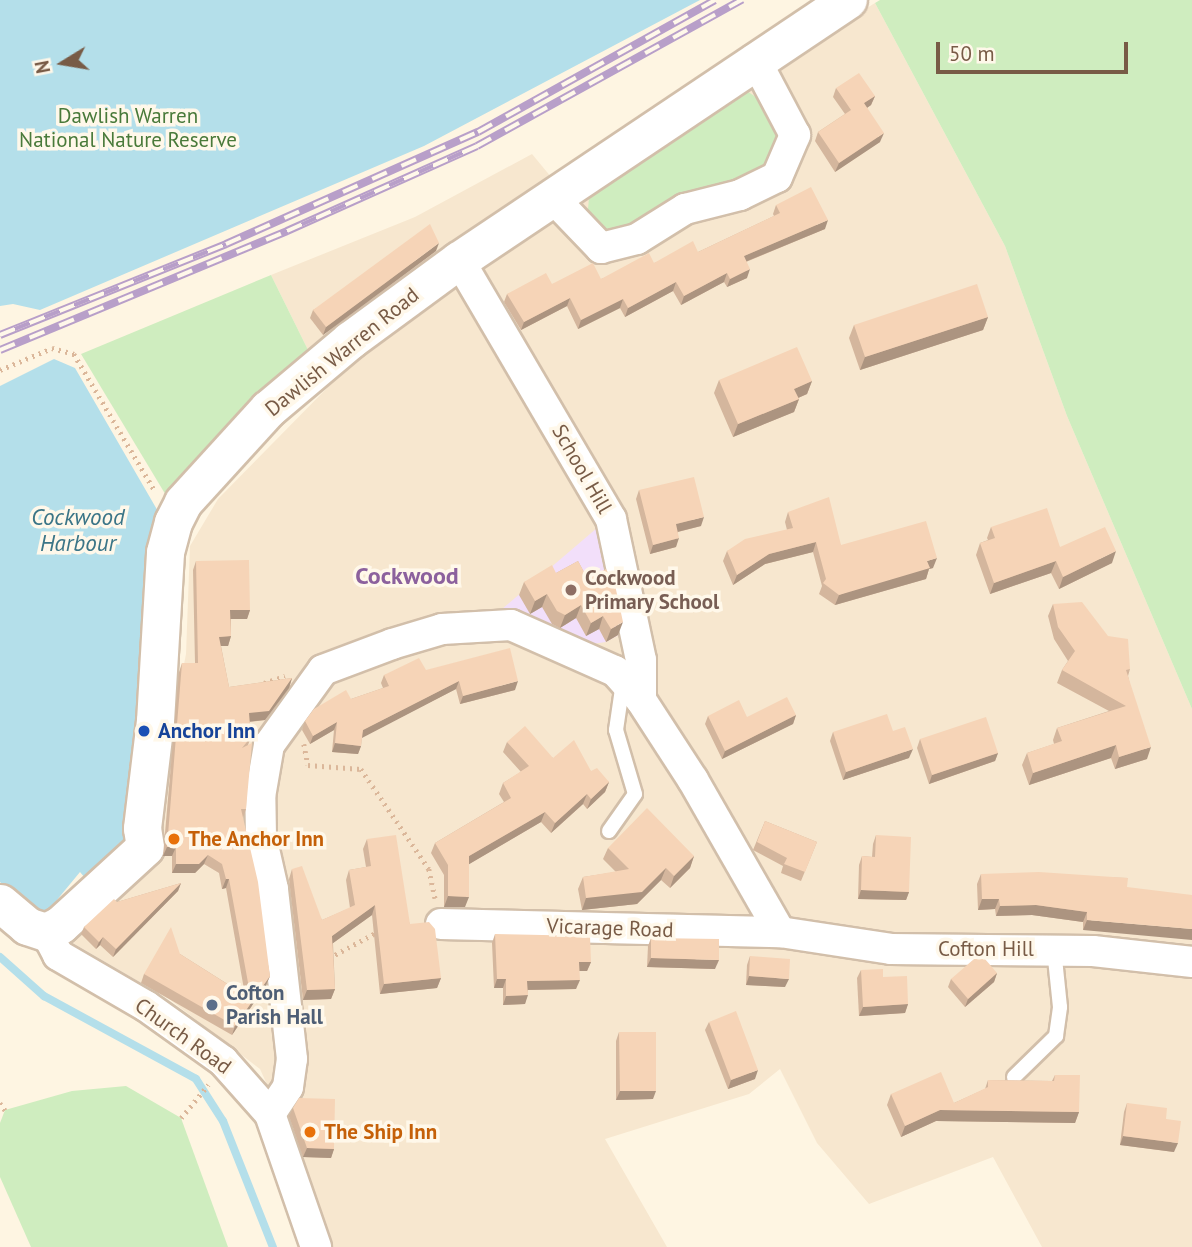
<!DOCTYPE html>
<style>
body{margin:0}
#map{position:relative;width:1192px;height:1247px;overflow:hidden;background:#fef5e2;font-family:"PT Sans",sans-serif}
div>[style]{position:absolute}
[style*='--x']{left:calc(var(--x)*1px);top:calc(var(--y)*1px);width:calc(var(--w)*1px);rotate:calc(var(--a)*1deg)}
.residential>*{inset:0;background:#f7e7cf}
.education>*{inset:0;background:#f2dffa}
.green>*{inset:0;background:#cfedbf}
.water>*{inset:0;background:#b4dfea}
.stream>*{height:8px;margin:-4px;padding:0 4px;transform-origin:4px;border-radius:4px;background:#b4dfea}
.path>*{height:4.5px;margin-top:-2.25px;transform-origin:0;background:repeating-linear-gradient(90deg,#dbb79a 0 2px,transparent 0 7px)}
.roads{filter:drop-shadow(2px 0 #d2bfaa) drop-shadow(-2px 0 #d2bfaa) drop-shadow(0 2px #d2bfaa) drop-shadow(0 -2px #d2bfaa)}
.service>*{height:14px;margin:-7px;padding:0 7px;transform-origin:7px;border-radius:7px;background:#fff}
.minor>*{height:30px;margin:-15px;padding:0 15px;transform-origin:15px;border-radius:15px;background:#fff}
.tertiary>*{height:37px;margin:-18.5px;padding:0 18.5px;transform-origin:18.5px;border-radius:18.5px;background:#fff}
.rail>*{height:8px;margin-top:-4px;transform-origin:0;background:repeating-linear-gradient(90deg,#fff8ea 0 16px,#b89fc9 0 32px);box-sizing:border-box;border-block:2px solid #b89fc9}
.wall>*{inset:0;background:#d4b69d}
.shaded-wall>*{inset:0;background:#ac9480}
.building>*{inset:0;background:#f6d4b7}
.dots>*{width:19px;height:19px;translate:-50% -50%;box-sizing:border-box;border:4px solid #fff8ea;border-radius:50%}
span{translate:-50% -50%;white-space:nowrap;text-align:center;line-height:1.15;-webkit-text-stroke:7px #fff8ea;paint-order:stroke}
.park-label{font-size:21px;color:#497a3a}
.street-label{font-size:21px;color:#785b46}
.education-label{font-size:21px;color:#785e54;font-weight:700}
.left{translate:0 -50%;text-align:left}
.transit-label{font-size:21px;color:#164399;font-weight:700}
.food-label{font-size:21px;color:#c56008;font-weight:700}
.service-label{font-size:21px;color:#4e5e75;font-weight:700}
.water-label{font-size:23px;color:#3b7587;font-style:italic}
.quarter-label{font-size:24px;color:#8c619d;font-weight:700}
.north{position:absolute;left:28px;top:28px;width:70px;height:70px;-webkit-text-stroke:5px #fff8ea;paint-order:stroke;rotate:259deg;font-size:19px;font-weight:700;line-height:28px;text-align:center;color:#785b46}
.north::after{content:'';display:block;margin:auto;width:24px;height:32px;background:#785b46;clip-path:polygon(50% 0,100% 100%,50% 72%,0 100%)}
.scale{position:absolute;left:936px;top:42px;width:192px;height:32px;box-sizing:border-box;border:4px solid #785b46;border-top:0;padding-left:9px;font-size:21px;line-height:24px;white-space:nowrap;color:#785b46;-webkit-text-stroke:5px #fff8ea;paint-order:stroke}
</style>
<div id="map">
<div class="residential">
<div style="clip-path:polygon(875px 3px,1005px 246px,1067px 416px,1192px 709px,1192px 1247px,1042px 1247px,993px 1157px,869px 1204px,817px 1143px,780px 1069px,749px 1094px,605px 1139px,667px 1247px,328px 1247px,309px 1178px,260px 1069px,169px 999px,73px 943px,73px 925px,146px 860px,186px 654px,190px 546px,218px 499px,331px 384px,310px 354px,271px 275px,415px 217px,532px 154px,571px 201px,735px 90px)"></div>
</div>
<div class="education">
<div style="clip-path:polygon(604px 522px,628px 630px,606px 642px,592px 644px,502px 609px)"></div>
</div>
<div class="green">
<div style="clip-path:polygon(880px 0,1192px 0,1192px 709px,1067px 416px,1005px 246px,875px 3px)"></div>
<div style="clip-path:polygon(735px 90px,747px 91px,766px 104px,778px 123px,780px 143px,768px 170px,610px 236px,587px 220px,590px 187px)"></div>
<div style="clip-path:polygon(271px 275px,310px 354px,173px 507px,81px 354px)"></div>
<div style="clip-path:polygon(126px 1086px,181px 1118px,228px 1247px,31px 1247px,0 1177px,0 1123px,5px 1110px,72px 1091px)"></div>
</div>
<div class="water">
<div style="clip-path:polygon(0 0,700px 0,424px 146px,40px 310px,13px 304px,0 306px)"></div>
<div style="clip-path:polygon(54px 359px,75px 368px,159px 513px,131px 844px,91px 885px,80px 872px,47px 912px,35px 912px,0 882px,0 386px)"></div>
</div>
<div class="stream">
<div style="--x:0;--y:957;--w:59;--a:41.6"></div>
<div style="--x:44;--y:996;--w:173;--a:28.6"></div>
<div style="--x:196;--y:1079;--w:50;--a:57.3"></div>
<div style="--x:223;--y:1121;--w:136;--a:68.4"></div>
</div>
<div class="path">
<div style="--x:0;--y:370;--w:56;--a:-22.9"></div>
<div style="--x:52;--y:348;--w:23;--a:15"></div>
<div style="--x:74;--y:354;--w:159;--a:59.4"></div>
<div style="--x:264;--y:683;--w:22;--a:-18"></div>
<div style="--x:304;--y:744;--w:21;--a:79"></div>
<div style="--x:308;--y:765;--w:53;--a:4.3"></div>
<div style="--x:361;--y:769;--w:121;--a:55.8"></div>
<div style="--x:429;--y:869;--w:30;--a:78"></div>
<div style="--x:329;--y:958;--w:57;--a:-28.4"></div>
<div style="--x:0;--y:1103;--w:9;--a:54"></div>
<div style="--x:181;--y:1118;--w:43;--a:-50.7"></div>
</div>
<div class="roads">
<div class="service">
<div style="--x:609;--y:831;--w:45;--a:-54.9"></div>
<div style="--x:635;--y:794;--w:67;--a:-106.5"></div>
<div style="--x:616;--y:730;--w:49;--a:-81.7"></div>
<div style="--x:1014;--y:1077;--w:59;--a:-44.3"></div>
<div style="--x:1056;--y:1036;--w:29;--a:-82"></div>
<div style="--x:1060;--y:1007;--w:58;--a:-95.9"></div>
</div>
<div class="minor">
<div style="--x:554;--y:199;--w:68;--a:46.2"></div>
<div style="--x:601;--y:248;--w:37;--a:-14"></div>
<div style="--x:637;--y:239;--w:57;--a:-32"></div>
<div style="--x:685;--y:209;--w:57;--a:-14.3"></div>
<div style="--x:740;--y:195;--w:41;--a:-25.9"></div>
<div style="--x:777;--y:177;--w:46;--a:-66.8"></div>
<div style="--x:795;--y:135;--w:86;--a:-117.8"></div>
<div style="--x:459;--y:260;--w:300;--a:59.6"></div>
<div style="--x:611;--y:519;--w:144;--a:78"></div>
<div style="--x:641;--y:660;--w:40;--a:90"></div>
<div style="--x:441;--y:924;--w:339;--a:1.4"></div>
<div style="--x:780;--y:932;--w:112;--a:8.7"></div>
<div style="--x:891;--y:949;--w:202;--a:0.6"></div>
<div style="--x:1093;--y:951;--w:100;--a:6.3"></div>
<div style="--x:46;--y:932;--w:26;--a:62"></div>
<div style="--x:58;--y:955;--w:102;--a:30.1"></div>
<div style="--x:146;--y:1006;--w:95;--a:35.5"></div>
<div style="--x:223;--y:1061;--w:71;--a:48.4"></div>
<div style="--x:270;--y:1114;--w:141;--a:70.9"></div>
<div style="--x:270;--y:1114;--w:32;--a:-56"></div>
<div style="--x:288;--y:1087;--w:28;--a:-82"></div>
<div style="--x:292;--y:1059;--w:171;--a:-96.4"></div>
<div style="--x:273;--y:889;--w:54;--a:-102.8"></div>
<div style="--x:261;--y:836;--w:39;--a:-91"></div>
<div style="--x:260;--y:797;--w:53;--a:-80.2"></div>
<div style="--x:269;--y:745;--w:92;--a:-54.2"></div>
<div style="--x:323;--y:670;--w:74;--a:-20.6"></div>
<div style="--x:392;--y:644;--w:52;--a:-16.7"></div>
<div style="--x:442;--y:629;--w:69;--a:-3.3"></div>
<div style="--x:511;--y:625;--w:114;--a:23.9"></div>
<div style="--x:615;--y:671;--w:39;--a:48"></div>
<div style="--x:641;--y:700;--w:95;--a:57"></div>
<div style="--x:693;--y:780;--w:175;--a:60.2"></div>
</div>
<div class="tertiary">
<div style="--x:0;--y:903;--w:35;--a:40"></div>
<div style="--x:27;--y:926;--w:20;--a:18"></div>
<div style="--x:46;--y:932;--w:16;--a:-27"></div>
<div style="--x:60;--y:925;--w:115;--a:-42.5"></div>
<div style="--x:145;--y:847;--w:19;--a:-99"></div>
<div style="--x:142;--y:828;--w:108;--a:-83.1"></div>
<div style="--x:155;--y:721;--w:169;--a:-86.6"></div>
<div style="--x:165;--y:552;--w:31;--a:-75"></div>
<div style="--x:173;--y:522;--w:22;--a:-63"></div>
<div style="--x:183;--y:502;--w:126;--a:-47.6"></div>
<div style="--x:268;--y:409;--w:107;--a:-40.1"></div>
<div style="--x:350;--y:340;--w:135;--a:-36.3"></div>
<div style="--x:459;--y:260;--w:468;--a:-33.8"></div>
</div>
</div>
<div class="rail">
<div style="--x:0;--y:335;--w:244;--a:-21.9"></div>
<div style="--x:226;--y:244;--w:276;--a:-24"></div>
<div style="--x:478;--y:132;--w:271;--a:-29.1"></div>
<div style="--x:0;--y:350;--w:311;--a:-22.5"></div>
<div style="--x:287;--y:231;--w:208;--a:-24.1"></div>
<div style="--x:477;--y:146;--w:303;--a:-28.9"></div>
</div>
<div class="wall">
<div style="clip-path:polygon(836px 88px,875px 96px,871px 105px,867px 108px,880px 142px,835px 172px,815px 141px,818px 132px,845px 114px,833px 97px)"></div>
<div style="clip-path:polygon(776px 205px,825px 229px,746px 262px,747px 278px,727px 287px,724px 282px,681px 305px,673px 291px,625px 317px,620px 308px,578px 329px,567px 306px,521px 330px,504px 302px,507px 294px,552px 284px,601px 279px,654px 263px,698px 252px,774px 216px,773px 214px)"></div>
<div style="clip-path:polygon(436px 251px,323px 335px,310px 318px,313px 310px)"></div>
<div style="clip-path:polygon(988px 317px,983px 330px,860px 370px,849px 338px,854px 325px)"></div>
<div style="clip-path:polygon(719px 380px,812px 381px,807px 394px,798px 398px,799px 399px,794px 412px,733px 437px,714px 393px)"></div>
<div style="clip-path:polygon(639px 490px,701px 526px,678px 532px,676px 547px,650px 554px,636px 499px)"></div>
<div style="clip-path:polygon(788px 512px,841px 545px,933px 568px,929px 569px,926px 579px,835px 605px,819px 594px,822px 586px,813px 552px,765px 564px,733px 585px,723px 561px,727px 551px,787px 530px,785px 522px)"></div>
<div style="clip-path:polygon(991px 527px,1060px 547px,1112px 563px,1059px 589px,1051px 573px,990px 594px,976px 555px,980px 543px,988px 540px,987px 538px)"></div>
<div style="clip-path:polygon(196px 561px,250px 610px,247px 619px,231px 619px,231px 636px,228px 646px,221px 646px,229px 687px,292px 678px,289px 688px,265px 720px,250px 722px,251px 737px,248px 745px,246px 809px,243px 818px,270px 976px,266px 985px,232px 1035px,141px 983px,144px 974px,180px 954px,245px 995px,226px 888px,222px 889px,219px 873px,204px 864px,195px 873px,172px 873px,172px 856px,163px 856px,179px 672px,182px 663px,195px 663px,193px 570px)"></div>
<div style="clip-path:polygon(578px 561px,618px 635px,606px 642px,599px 629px,586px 636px,576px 618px,560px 628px,552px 624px,542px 607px,530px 614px,519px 595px,524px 582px,556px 573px)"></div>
<div style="clip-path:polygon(1053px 604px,1130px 669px,1128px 676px,1147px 759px,1115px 769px,1111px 758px,1029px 785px,1022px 765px,1027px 753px,1054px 744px,1053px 740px,1057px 728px,1109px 711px,1057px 683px,1062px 670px,1068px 661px,1054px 639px,1048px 616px)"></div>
<div style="clip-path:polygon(426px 670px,515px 690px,460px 704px,456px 689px,362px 737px,361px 746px,358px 754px,332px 752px,334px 730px,310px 744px,302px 730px,305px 721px,351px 699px,383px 688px,381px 683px,384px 675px)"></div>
<div style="clip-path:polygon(796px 715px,793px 724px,722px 759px,705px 724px,708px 716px,747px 717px)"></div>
<div style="clip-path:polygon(893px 731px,909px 758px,843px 780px,830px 741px,833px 732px)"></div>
<div style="clip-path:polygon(920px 739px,998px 753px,995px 761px,929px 784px,917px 748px)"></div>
<div style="clip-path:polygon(507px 742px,591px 771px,609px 782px,605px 792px,587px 809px,583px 804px,551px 833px,541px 822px,469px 864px,465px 907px,444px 907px,444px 875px,431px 853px,435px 843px,504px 802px,499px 794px,503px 783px,521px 772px,503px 752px)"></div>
<div style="clip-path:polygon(765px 821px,817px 842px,801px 881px,781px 873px,783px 866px,753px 850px)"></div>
<div style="clip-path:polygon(876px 835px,909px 892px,906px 900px,858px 899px,859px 865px,862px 856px,872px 857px,873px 844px)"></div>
<div style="clip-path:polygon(367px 839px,410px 924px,441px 978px,437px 988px,380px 994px,372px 915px,333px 943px,335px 989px,331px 999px,303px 1000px,289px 879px,292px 869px,322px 920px,350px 908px,346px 880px,349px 870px,366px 867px,363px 849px)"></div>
<div style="clip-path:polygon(608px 848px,694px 856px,690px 868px,670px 888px,661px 880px,637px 904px,582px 910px,578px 889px,583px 877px,616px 872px,603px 859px)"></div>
<div style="clip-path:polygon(981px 874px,1128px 878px,1083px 930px,1083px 922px,1032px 915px,996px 916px,995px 909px,978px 910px,977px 884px)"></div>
<div style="clip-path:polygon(181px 883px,178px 891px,113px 957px,100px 945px,96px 949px,81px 934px,84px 927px,117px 902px)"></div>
<div style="clip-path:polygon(495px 934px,591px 962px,587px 971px,579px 971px,576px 989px,528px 990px,525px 1004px,503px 1005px,503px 988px,494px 988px,492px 943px)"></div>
<div style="clip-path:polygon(651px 938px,715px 969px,647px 967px,648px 946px)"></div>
<div style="clip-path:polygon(750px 956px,785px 987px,746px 985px,747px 965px)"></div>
<div style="clip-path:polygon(861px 970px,883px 977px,908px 1004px,905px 1013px,859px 1016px,857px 978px)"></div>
<div style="clip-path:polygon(997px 973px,994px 982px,965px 1007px,948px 987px,951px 979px)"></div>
<div style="clip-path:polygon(709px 1022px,755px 1079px,728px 1089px,705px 1030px)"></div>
<div style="clip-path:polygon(619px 1032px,653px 1099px,616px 1100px,616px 1041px)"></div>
<div style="clip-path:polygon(1055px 1075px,1079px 1112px,1075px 1123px,936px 1121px,901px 1137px,887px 1105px,891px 1094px,954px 1103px,985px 1089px,988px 1080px,1052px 1081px)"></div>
<div style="clip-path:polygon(1127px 1103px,1166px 1119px,1174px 1152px,1120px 1145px,1124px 1112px)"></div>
<div style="clip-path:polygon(293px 1108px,334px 1149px,331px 1158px,303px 1157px,289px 1116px)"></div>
</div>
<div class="shaded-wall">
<div style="clip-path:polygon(875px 96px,871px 105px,861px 112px,864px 103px)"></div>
<div style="clip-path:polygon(884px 133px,880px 142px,835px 172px,839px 163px)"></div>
<div style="clip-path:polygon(828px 220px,825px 229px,740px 264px,744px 256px)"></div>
<div style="clip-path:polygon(439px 243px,436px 251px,323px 335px,326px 327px)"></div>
<div style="clip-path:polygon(750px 269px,747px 278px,727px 287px,730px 279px)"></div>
<div style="clip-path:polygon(727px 273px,724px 282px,681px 305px,684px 296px)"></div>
<div style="clip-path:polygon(676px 282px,673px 291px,625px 317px,628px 308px)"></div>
<div style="clip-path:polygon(570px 298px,567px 306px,521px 330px,524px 322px)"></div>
<div style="clip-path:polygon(623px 299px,620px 308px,578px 329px,581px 320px)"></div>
<div style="clip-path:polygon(988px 317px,983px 330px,860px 370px,865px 357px)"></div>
<div style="clip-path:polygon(812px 381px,807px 394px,789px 402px,794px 389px)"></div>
<div style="clip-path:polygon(799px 399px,794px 412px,733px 437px,738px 424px)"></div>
<div style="clip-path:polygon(704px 517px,701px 526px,673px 533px,676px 524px)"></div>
<div style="clip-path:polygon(679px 538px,676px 547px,650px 554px,653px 545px)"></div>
<div style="clip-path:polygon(816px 542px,813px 552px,765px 564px,733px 585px,737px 575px,769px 554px)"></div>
<div style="clip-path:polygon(1116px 551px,1112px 563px,1059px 589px,1063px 577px)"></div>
<div style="clip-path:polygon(937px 558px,933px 568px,929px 569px,926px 579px,835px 605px,839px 595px,927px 561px)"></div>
<div style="clip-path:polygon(1056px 561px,1051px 573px,990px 594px,994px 583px)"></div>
<div style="clip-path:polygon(547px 594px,542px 607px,530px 614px,535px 601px)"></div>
<div style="clip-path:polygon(581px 605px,576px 618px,560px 628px,565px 615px)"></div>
<div style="clip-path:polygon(230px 610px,250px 610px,247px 619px,227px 619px)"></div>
<div style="clip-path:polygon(603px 616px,599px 629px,586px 636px,591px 623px)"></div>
<div style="clip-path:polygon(623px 622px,618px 635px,606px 642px,611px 629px)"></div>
<div style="clip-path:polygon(231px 636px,228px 646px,216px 646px,219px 637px)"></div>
<div style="clip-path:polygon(292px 678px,289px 688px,265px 720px,245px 722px,249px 713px)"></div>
<div style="clip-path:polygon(459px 681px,456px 689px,360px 739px,363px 730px)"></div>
<div style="clip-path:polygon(518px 681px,515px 690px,460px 704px,463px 696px)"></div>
<div style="clip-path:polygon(796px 715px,793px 724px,722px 759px,725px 751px)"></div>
<div style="clip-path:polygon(337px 722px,334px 730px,310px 744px,313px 736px)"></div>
<div style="clip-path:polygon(335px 743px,361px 746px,358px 754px,332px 752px)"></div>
<div style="clip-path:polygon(1116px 745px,1111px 758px,1029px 785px,1033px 773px)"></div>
<div style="clip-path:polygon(1151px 747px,1147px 759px,1115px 769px,1119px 757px)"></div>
<div style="clip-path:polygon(913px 749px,909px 758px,843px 780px,846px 772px)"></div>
<div style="clip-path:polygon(998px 753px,995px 761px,929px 784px,932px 775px)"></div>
<div style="clip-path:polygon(609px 782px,605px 792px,587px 809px,591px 799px)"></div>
<div style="clip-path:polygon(587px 794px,583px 804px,551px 833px,555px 823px)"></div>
<div style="clip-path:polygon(545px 812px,541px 822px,466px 866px,469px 856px)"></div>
<div style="clip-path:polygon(167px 847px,176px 847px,172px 856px,163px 856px)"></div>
<div style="clip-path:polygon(208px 855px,204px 864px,195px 873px,172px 873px,176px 864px)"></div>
<div style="clip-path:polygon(694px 856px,690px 868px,670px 888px,674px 876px)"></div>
<div style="clip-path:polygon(666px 868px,661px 880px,637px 904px,582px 910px,586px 898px)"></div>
<div style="clip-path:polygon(226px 879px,229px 879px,226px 888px,222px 889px)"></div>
<div style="clip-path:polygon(181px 883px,178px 891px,113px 957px,116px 949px)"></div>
<div style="clip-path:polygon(861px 890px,909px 892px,906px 900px,858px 899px)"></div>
<div style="clip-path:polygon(448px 896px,469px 897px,465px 907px,444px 907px)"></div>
<div style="clip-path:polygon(982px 899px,999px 899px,995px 909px,978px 910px)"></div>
<div style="clip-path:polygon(375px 905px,372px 915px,329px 946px,332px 936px)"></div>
<div style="clip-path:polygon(1036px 905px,1087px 912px,1083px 922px,1032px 915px,996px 916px,1000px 906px)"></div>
<div style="clip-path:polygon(1087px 920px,1192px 929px,1192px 940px,1083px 930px)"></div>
<div style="clip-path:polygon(103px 937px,100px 945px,96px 949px,99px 942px)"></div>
<div style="clip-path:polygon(651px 958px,719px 960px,715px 969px,647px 967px)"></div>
<div style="clip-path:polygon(579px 962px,591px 962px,587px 971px,576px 971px)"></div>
<div style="clip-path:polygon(997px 973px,994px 982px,965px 1007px,968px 999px)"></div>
<div style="clip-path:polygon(270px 976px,266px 985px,232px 1035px,235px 1026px)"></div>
<div style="clip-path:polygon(749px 976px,789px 979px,785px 987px,746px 985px)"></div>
<div style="clip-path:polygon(441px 978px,437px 988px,380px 994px,384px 984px)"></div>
<div style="clip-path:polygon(497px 979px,506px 979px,503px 988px,494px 988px)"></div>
<div style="clip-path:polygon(580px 980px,576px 989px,524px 990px,527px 981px)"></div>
<div style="clip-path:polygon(335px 989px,331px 999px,303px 1000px,307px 990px)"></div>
<div style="clip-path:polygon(528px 995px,525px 1004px,503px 1005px,506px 996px)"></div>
<div style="clip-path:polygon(908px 1004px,905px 1013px,859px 1016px,863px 1007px)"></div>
<div style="clip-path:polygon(758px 1070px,755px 1079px,728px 1089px,731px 1080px)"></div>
<div style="clip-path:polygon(620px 1091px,656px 1091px,653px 1099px,616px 1100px)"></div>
<div style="clip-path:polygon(940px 1110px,1079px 1112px,1075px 1123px,936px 1121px,901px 1137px,905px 1126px)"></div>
<div style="clip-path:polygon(1123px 1136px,1178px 1143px,1174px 1152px,1120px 1145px)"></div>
<div style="clip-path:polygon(307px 1148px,334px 1149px,331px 1158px,303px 1157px)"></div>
</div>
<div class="building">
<div style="clip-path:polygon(859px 73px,875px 96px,864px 103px,884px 133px,839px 163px,818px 132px,851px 110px,836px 88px)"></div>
<div style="clip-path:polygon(811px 187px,828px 220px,744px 256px,750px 269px,730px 279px,727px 273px,684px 296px,676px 282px,628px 308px,623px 299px,581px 320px,570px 298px,524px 322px,507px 294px,546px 273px,552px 284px,593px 263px,601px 279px,649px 253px,654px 263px,693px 241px,698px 252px,780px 213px,776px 205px)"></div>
<div style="clip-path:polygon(430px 224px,439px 243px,326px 327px,313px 310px)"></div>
<div style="clip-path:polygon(977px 284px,988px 317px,865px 357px,854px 325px)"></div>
<div style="clip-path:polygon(797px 347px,812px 381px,794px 389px,799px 399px,738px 424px,719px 380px)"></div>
<div style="clip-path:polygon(694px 477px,704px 517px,676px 524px,679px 538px,653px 545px,639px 490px)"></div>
<div style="clip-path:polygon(829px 497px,841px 545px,926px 521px,937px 558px,927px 561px,930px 568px,839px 595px,823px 583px,826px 579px,816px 542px,769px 554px,737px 575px,727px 551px,745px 539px,793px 528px,788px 512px)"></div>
<div style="clip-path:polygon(1047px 508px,1060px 547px,1105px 527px,1116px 551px,1063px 577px,1056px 561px,994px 583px,980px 543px,995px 538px,991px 527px)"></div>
<div style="clip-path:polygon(249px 560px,250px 610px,230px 610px,231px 636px,219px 637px,229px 687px,292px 678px,269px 711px,249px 713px,251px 737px,242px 748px,252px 743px,246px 809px,241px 809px,258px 882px,270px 976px,235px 1026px,144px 974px,171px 927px,180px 954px,251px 999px,229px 879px,226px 879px,222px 864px,208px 855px,199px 864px,176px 864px,176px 847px,167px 847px,182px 663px,198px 663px,196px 561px)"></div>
<div style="clip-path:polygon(578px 561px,588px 579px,606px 569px,615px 585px,623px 622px,611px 629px,603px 616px,591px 623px,581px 605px,565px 615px,557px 611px,547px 594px,535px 601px,524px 582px,552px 565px,556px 573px)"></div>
<div style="clip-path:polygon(1082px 602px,1108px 636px,1128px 639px,1130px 669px,1126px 670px,1151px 747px,1119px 757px,1116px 745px,1033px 773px,1027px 753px,1062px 741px,1057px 728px,1126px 706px,1062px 670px,1075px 651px,1058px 627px,1053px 604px)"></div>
<div style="clip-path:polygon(510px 648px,518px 681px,463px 696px,459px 681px,363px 730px,361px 746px,335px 743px,337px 722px,313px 736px,305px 721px,314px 709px,346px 690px,351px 699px,389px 686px,384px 675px,419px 658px,426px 670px)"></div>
<div style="clip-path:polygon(787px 697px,796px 715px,725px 751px,708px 716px,739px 700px,747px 717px)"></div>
<div style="clip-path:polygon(887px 714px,893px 731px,905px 727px,913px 749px,846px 772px,833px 732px)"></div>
<div style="clip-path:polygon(986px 717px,998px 753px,932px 775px,920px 739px)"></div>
<div style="clip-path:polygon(525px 726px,553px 758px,574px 740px,591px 771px,597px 768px,609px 782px,591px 799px,587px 794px,555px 823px,545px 812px,469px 856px,469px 897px,448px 896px,448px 865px,435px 843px,511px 798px,503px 783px,529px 766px,507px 742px)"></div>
<div style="clip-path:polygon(647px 808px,694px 856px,674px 876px,666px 868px,642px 892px,586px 898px,583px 877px,629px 869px,608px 848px)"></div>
<div style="clip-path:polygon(765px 821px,817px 842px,805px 872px,784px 864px,787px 858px,757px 842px)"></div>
<div style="clip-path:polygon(396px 835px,410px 924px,429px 922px,435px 929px,441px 978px,384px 984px,375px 905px,332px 936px,335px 989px,307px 990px,292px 869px,302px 866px,322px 920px,355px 905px,349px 870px,371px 866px,367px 839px)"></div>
<div style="clip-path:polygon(876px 835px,911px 837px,909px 892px,861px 890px,862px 856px,875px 857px)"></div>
<div style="clip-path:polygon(1039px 872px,1128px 878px,1127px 887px,1192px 895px,1192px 929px,1087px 920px,1087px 912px,1036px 905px,1000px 906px,999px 899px,982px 899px,981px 874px)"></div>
<div style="clip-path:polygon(181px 883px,116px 949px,103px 937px,99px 942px,84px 927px,114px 899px,117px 902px)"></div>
<div style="clip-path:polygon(495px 934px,590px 936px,591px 962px,579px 962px,580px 980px,527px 981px,528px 995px,506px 996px,506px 979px,497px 979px)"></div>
<div style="clip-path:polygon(651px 938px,719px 939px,719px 960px,651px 958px)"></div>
<div style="clip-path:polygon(750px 956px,790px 959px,789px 979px,749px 976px)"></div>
<div style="clip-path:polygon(974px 959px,985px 959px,997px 973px,968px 999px,951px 979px)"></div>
<div style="clip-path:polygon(883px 969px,883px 977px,907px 976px,908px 1004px,863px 1007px,861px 970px)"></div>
<div style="clip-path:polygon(736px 1011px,758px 1070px,731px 1080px,709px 1022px)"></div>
<div style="clip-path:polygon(619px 1032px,656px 1032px,656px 1091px,620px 1091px)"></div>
<div style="clip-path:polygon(941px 1072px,954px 1103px,988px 1087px,988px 1080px,1054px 1081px,1055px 1075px,1080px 1075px,1079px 1112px,940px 1110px,905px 1126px,891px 1094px)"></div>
<div style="clip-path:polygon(299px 1098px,335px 1099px,334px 1149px,307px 1148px,293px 1108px)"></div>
<div style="clip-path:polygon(1127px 1103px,1167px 1108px,1166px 1119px,1181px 1121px,1178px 1143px,1123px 1136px)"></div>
</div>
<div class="dots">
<div style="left:571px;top:590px;background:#8d6e63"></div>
<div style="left:144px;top:731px;background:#1a4fb4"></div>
<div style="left:174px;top:839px;background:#e8710a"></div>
<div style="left:212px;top:1005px;background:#5c6f8a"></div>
<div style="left:310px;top:1132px;background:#e8710a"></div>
</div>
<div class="park-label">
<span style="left:128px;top:128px">Dawlish Warren<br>National Nature Reserve</span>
</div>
<div class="street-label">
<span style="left:342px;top:352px;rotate:-39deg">Dawlish Warren Road</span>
<span style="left:582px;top:469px;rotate:60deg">School Hill</span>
<span style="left:610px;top:928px;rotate:2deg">Vicarage Road</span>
<span style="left:986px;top:949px">Cofton Hill</span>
<span style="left:183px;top:1036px;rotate:36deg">Church Road</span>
</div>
<div class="education-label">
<span class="left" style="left:585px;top:590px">Cockwood<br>Primary School</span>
</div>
<div class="transit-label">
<span class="left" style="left:158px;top:731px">Anchor Inn</span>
</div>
<div class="food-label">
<span class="left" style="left:188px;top:839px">The Anchor Inn</span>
<span class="left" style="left:324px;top:1132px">The Ship Inn</span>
</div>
<div class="service-label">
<span class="left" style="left:226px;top:1005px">Cofton<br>Parish Hall</span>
</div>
<div class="water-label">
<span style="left:78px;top:530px">Cockwood<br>Harbour</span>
</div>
<div class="quarter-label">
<span style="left:407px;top:576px">Cockwood</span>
</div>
<div class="north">N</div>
<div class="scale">50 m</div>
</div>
